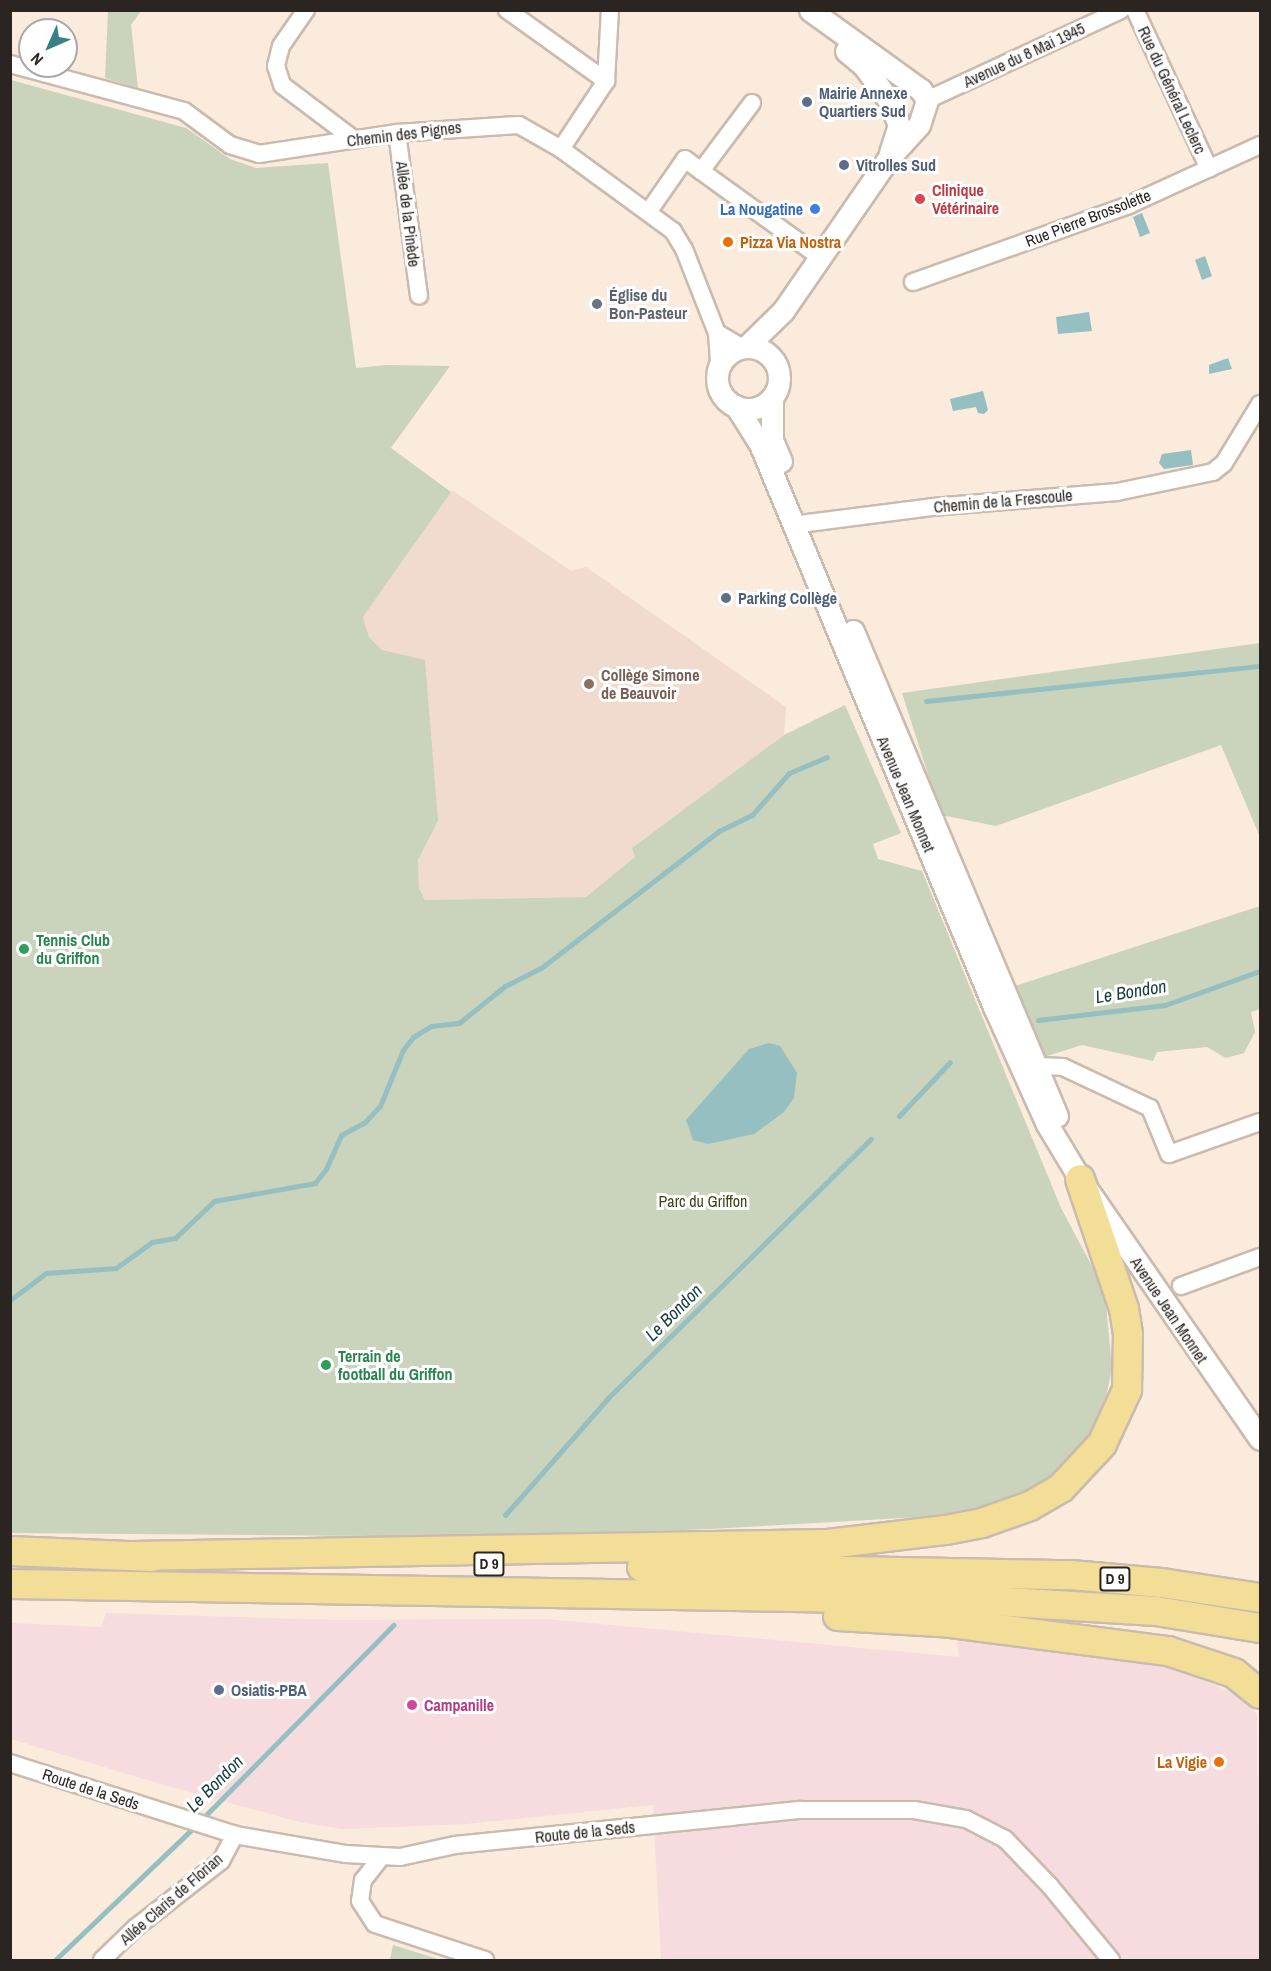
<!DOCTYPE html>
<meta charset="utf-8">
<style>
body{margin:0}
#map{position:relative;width:1271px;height:1971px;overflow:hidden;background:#faebdd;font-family:"Archivo Narrow",sans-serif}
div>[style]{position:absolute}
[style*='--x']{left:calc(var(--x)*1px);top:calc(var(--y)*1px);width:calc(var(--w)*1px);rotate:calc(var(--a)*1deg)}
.industrial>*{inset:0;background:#f7dcdf}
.education>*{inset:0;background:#f1dbce}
.green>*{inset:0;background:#cad3bb}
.water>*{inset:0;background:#96bfc1}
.stream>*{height:5px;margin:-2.5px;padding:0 2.5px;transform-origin:2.5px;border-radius:2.5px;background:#96bfc1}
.roads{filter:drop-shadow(2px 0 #c9bbad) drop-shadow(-2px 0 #c9bbad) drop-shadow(0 2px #c9bbad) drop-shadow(0 -2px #c9bbad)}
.minor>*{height:16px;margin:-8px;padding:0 8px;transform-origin:8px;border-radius:8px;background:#fff}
.tertiary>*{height:21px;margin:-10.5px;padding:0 10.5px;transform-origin:10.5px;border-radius:10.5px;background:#fff}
.tertiary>.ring{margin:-10.5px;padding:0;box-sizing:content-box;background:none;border:21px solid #fff;border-radius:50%}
.trunk>*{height:28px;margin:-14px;padding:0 14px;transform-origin:14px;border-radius:14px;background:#f3de98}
.dots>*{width:16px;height:16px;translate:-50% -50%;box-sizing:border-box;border:3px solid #fff;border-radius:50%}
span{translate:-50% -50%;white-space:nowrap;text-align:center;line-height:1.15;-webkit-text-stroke:6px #fff;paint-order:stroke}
.shield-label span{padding:2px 4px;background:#fff;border:2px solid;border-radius:4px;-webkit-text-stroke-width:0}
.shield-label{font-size:15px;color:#2a2520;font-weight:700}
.street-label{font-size:16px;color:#2a2520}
.service-label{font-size:16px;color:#4e5e75;font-weight:700}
.left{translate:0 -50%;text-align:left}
.health-label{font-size:16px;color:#be3a42;font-weight:700}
.shop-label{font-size:16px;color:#366cbe;font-weight:700}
.right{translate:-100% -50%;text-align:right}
.food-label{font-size:16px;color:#c56008;font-weight:700}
.worship-label{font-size:16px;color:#5b616d;font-weight:700}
.education-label{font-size:16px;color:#785e54;font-weight:700}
.leisure-label{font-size:16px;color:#27864d;font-weight:700}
.park-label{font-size:16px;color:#3a4818}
.hotel-label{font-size:16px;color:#b23c85;font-weight:700}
.water-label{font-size:18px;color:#153d3e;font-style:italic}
.frame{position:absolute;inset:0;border:12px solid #2a2520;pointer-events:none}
.north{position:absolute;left:18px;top:18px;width:60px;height:60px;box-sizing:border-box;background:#fff;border:2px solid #aaa8a6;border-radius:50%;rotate:225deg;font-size:16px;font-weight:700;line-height:24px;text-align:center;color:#2a2520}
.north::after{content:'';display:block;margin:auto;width:21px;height:27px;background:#378086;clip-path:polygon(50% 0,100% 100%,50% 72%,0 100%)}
</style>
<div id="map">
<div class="industrial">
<div style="clip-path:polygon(106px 1613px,338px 1620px,547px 1619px,959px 1657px,957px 1639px,1016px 1644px,1178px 1669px,1244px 1698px,1257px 1715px,1260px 1960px,661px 1960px,653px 1805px,467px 1824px,344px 1829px,303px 1823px,174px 1788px,11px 1739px,11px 1623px,101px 1627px)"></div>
</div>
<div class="education">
<div style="clip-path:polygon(452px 490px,571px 571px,586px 567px,786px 707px,784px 735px,632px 848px,636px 857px,586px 897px,425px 900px,419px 888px,418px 860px,438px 821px,382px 650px,369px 637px,363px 617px)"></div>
</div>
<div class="green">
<div style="clip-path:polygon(108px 11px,141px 11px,131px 25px,138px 88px,105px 78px)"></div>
<div style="clip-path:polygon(11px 80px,186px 128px,230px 159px,256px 168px,328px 163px,356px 368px,387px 365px,450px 366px,391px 448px,451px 492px,363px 617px,369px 637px,382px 650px,425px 660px,438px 821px,418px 860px,419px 888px,425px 900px,586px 897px,635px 857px,632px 848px,784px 735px,845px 705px,901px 833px,873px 844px,878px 859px,922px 871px,1061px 1208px,1094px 1270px,1106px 1305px,1112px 1369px,1102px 1415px,1089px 1439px,1070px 1461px,1031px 1490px,987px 1511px,956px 1515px,710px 1529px,477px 1537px,11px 1533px)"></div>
<div style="clip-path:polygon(1260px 643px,1260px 837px,1221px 745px,996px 826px,941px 815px,902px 693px)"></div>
<div style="clip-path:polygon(1260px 906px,1260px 1009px,1251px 1012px,1255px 1032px,1244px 1053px,1226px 1058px,1207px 1047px,1157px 1052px,1153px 1061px,1082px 1045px,1044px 1057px,1015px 986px)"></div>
<div style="clip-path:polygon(393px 1945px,441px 1960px,390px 1960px)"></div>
</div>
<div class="water">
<div style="clip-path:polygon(1142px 213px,1150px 233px,1140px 237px,1133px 217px)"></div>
<div style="clip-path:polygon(1205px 256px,1212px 276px,1202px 280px,1195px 260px)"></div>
<div style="clip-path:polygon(1089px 312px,1092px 331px,1058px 334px,1056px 317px)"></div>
<div style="clip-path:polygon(1228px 358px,1232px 369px,1209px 374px,1209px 365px)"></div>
<div style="clip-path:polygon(983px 391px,988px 410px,984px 414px,978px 413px,976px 407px,953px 411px,950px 399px)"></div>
<div style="clip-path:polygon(1191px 450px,1193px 465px,1164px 469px,1159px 463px,1162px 454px)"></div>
<div style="clip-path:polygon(769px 1043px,780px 1046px,797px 1073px,794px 1098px,784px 1112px,754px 1134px,708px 1144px,693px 1140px,686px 1120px,749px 1049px)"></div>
</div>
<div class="stream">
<div style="--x:926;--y:701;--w:336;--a:-6"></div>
<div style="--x:1038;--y:1020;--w:128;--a:-6.7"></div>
<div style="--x:1165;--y:1005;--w:101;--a:-19.7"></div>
<div style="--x:899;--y:1116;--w:74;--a:-46.6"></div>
<div style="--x:10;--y:1300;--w:45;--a:-36.9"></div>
<div style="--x:46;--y:1273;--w:70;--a:-4.1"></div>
<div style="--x:116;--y:1268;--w:44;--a:-35.8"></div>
<div style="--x:152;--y:1242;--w:23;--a:-10"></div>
<div style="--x:175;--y:1238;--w:54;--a:-43.5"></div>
<div style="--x:214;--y:1201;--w:103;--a:-10.1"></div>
<div style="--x:315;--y:1183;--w:18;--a:-52"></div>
<div style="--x:326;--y:1169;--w:37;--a:-66"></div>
<div style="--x:341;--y:1135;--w:27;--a:-28"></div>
<div style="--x:365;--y:1122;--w:22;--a:-47"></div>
<div style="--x:380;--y:1106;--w:61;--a:-67.7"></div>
<div style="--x:403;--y:1050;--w:16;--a:-52"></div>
<div style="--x:413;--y:1037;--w:21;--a:-31"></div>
<div style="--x:431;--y:1026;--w:28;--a:-6"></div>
<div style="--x:459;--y:1023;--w:59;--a:-38.8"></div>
<div style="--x:505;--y:986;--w:40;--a:-26.6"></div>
<div style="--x:541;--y:968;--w:225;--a:-37.6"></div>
<div style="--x:719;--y:831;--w:37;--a:-26"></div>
<div style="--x:752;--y:815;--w:56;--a:-48.6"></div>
<div style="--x:789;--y:773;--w:41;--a:-22.8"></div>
<div style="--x:505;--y:1515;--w:156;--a:-48.6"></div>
<div style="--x:608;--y:1398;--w:369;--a:-44.6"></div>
<div style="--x:201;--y:1820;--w:274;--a:-45.4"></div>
<div style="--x:55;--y:1960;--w:192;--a:-43.7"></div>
</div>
<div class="roads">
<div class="minor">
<div style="--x:306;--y:10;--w:44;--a:124.8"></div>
<div style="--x:281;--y:46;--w:21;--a:104"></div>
<div style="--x:276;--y:66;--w:20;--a:72"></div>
<div style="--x:282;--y:85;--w:91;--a:37"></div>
<div style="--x:507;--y:10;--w:122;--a:35.6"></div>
<div style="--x:1135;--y:10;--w:175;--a:65"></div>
<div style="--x:10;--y:64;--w:180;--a:15.1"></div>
<div style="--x:184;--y:111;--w:57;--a:36.5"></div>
<div style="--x:230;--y:145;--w:30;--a:17"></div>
<div style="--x:259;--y:154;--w:140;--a:-8.7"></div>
<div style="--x:397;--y:133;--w:122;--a:-3.8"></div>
<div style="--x:519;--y:125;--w:48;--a:29.7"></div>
<div style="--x:561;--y:149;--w:139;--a:36.2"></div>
<div style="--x:673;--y:231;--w:21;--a:59"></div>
<div style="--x:684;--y:249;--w:90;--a:68.6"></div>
<div style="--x:717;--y:333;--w:32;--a:86"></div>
<div style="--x:927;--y:100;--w:214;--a:-24.9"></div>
<div style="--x:752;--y:103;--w:85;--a:126.9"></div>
<div style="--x:701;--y:171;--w:148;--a:35.9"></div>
<div style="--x:397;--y:133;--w:164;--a:82.3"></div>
<div style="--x:561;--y:149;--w:82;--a:-56.5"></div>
<div style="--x:606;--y:81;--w:71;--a:-86.8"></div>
<div style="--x:649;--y:211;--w:63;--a:-55.3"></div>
<div style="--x:685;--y:159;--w:20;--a:37"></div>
<div style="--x:913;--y:282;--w:229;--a:-19.6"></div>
<div style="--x:1129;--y:205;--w:144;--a:-24.6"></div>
<div style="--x:717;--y:333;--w:28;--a:30"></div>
<div style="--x:792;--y:525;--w:141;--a:-7.3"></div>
<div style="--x:932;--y:507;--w:186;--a:-4.6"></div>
<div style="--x:1117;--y:492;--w:98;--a:-11.8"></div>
<div style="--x:1213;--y:472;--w:14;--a:-39"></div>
<div style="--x:1224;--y:463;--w:69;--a:-58.6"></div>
<div style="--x:1038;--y:1066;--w:25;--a:2"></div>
<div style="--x:1063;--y:1067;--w:96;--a:25.2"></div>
<div style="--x:1150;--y:1108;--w:50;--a:67.6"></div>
<div style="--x:1169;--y:1154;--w:96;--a:-19.4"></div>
<div style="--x:1181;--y:1286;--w:84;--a:-20.2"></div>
<div style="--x:10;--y:1763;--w:236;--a:17.7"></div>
<div style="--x:235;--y:1835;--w:113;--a:9.7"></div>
<div style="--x:346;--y:1854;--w:54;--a:3.2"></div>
<div style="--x:400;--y:1857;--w:56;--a:-12.3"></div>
<div style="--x:455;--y:1845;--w:348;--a:-5.8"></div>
<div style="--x:801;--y:1810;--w:113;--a:0"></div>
<div style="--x:914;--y:1810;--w:53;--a:9.8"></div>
<div style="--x:966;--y:1819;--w:44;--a:27.1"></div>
<div style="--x:1005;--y:1839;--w:65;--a:46.2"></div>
<div style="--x:1050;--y:1886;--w:96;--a:50.5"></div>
<div style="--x:382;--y:1856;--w:31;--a:128"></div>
<div style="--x:363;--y:1880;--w:21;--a:98"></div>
<div style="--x:360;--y:1901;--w:27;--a:57"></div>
<div style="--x:375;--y:1924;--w:116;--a:18.1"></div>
<div style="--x:102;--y:1960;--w:46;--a:-44.1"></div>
<div style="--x:135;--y:1928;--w:109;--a:-37.9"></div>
<div style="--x:221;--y:1861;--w:30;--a:-62"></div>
</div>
<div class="tertiary">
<div style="--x:846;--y:51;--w:23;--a:40"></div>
<div style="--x:864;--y:66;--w:44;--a:54.2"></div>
<div style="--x:890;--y:102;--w:25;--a:69"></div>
<div style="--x:899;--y:125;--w:29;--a:108"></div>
<div style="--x:747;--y:346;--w:50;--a:-44.2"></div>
<div style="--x:783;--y:311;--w:185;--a:-55.4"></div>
<div style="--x:888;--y:159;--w:46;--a:-47.6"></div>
<div style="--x:919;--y:125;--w:26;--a:-72"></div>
<div style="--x:927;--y:100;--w:12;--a:-121"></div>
<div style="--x:921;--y:90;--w:137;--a:-144.2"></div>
<div class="ring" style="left:717px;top:347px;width:41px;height:41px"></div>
<div style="--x:772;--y:398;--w:42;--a:90"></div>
<div style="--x:772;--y:440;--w:23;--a:67"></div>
<div style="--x:736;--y:406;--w:45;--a:57.7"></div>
<div style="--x:760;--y:444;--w:612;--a:67.42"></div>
<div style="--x:995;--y:1009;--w:126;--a:65.7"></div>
<div style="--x:1047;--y:1124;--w:64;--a:59"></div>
<div style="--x:1080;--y:1179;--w:316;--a:55.3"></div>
<div style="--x:853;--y:631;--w:526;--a:67.19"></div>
</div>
<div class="trunk">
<div style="--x:10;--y:1551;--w:142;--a:2.4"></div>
<div style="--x:133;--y:1556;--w:695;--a:-0.99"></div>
<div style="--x:828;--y:1544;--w:119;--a:-6.8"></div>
<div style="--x:946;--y:1530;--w:37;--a:-11"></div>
<div style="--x:982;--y:1523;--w:51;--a:-19.5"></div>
<div style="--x:1030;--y:1506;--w:36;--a:-30"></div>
<div style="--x:1061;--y:1488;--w:60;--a:-47"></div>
<div style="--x:1102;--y:1444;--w:60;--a:-65.2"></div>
<div style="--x:1127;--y:1390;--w:56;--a:-89"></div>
<div style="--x:1128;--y:1334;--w:25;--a:-99"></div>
<div style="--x:1124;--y:1309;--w:137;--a:-108.7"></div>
<div style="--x:642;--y:1567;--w:429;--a:1.1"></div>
<div style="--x:1071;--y:1575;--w:91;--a:5"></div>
<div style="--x:1162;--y:1583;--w:99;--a:8.7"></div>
<div style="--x:10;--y:1584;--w:965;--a:0.95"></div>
<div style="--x:975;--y:1600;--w:181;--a:3.5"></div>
<div style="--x:1156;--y:1611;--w:105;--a:9.3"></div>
<div style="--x:838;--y:1616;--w:113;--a:3.5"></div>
<div style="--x:951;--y:1623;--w:219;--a:7.4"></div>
<div style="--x:1168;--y:1651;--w:70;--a:18.4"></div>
<div style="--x:1234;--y:1673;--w:33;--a:39"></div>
</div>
</div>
<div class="dots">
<div style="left:807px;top:102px;background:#5c6f8a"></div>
<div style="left:844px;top:165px;background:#5c6f8a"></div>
<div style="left:920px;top:199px;background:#e0444e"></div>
<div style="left:815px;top:209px;background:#3f7fe0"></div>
<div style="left:728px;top:242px;background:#e8710a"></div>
<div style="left:597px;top:304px;background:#6b7280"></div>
<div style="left:726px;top:598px;background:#5c6f8a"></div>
<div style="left:589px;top:684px;background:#8d6e63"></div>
<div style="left:24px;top:949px;background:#2e9e5b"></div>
<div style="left:326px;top:1365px;background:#2e9e5b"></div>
<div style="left:219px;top:1690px;background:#5c6f8a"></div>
<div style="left:412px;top:1705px;background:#d1479c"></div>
<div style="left:1219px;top:1762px;background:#e8710a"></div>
</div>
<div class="shield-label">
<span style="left:489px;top:1564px">D 9</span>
<span style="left:1115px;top:1579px">D 9</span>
</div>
<div class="street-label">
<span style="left:1024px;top:55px;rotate:-25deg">Avenue du 8 Mai 1945</span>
<span style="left:1172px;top:90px;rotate:65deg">Rue du Général Leclerc</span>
<span style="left:404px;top:134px;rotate:-7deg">Chemin des Pignes</span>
<span style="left:408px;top:214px;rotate:83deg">Allée de la Pinède</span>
<span style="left:1088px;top:218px;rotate:-21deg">Rue Pierre Brossolette</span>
<span style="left:1003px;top:501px;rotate:-5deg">Chemin de la Frescoule</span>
<span style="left:906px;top:794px;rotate:67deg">Avenue Jean Monnet</span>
<span style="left:1169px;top:1310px;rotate:56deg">Avenue Jean Monnet</span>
<span style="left:91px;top:1789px;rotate:18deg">Route de la Seds</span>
<span style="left:585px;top:1832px;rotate:-6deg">Route de la Seds</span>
<span style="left:171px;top:1899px;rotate:-41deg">Allée Claris de Florian</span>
</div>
<div class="service-label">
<span class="left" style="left:819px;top:102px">Mairie Annexe<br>Quartiers Sud</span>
<span class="left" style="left:856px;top:165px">Vitrolles Sud</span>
<span class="left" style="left:738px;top:598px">Parking Collège</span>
<span class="left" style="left:231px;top:1690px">Osiatis-PBA</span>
</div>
<div class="health-label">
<span class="left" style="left:932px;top:199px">Clinique<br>Vétérinaire</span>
</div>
<div class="shop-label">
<span class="right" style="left:803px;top:209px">La Nougatine</span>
</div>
<div class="food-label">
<span class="left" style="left:740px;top:242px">Pizza Via Nostra</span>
<span class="right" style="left:1207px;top:1762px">La Vigie</span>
</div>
<div class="worship-label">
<span class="left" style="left:609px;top:304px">Église du<br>Bon-Pasteur</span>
</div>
<div class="education-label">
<span class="left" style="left:601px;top:684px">Collège Simone<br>de Beauvoir</span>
</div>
<div class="leisure-label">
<span class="left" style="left:36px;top:949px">Tennis Club<br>du Griffon</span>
<span class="left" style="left:338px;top:1365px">Terrain de<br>football du Griffon</span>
</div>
<div class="park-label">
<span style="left:703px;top:1201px">Parc du Griffon</span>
</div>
<div class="hotel-label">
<span class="left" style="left:424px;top:1705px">Campanille</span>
</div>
<div class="water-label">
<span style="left:1131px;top:992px;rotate:-9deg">Le Bondon</span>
<span style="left:674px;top:1313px;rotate:-45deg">Le Bondon</span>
<span style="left:215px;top:1784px;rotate:-45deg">Le Bondon</span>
</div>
<div class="frame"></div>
<div class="north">N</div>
</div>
